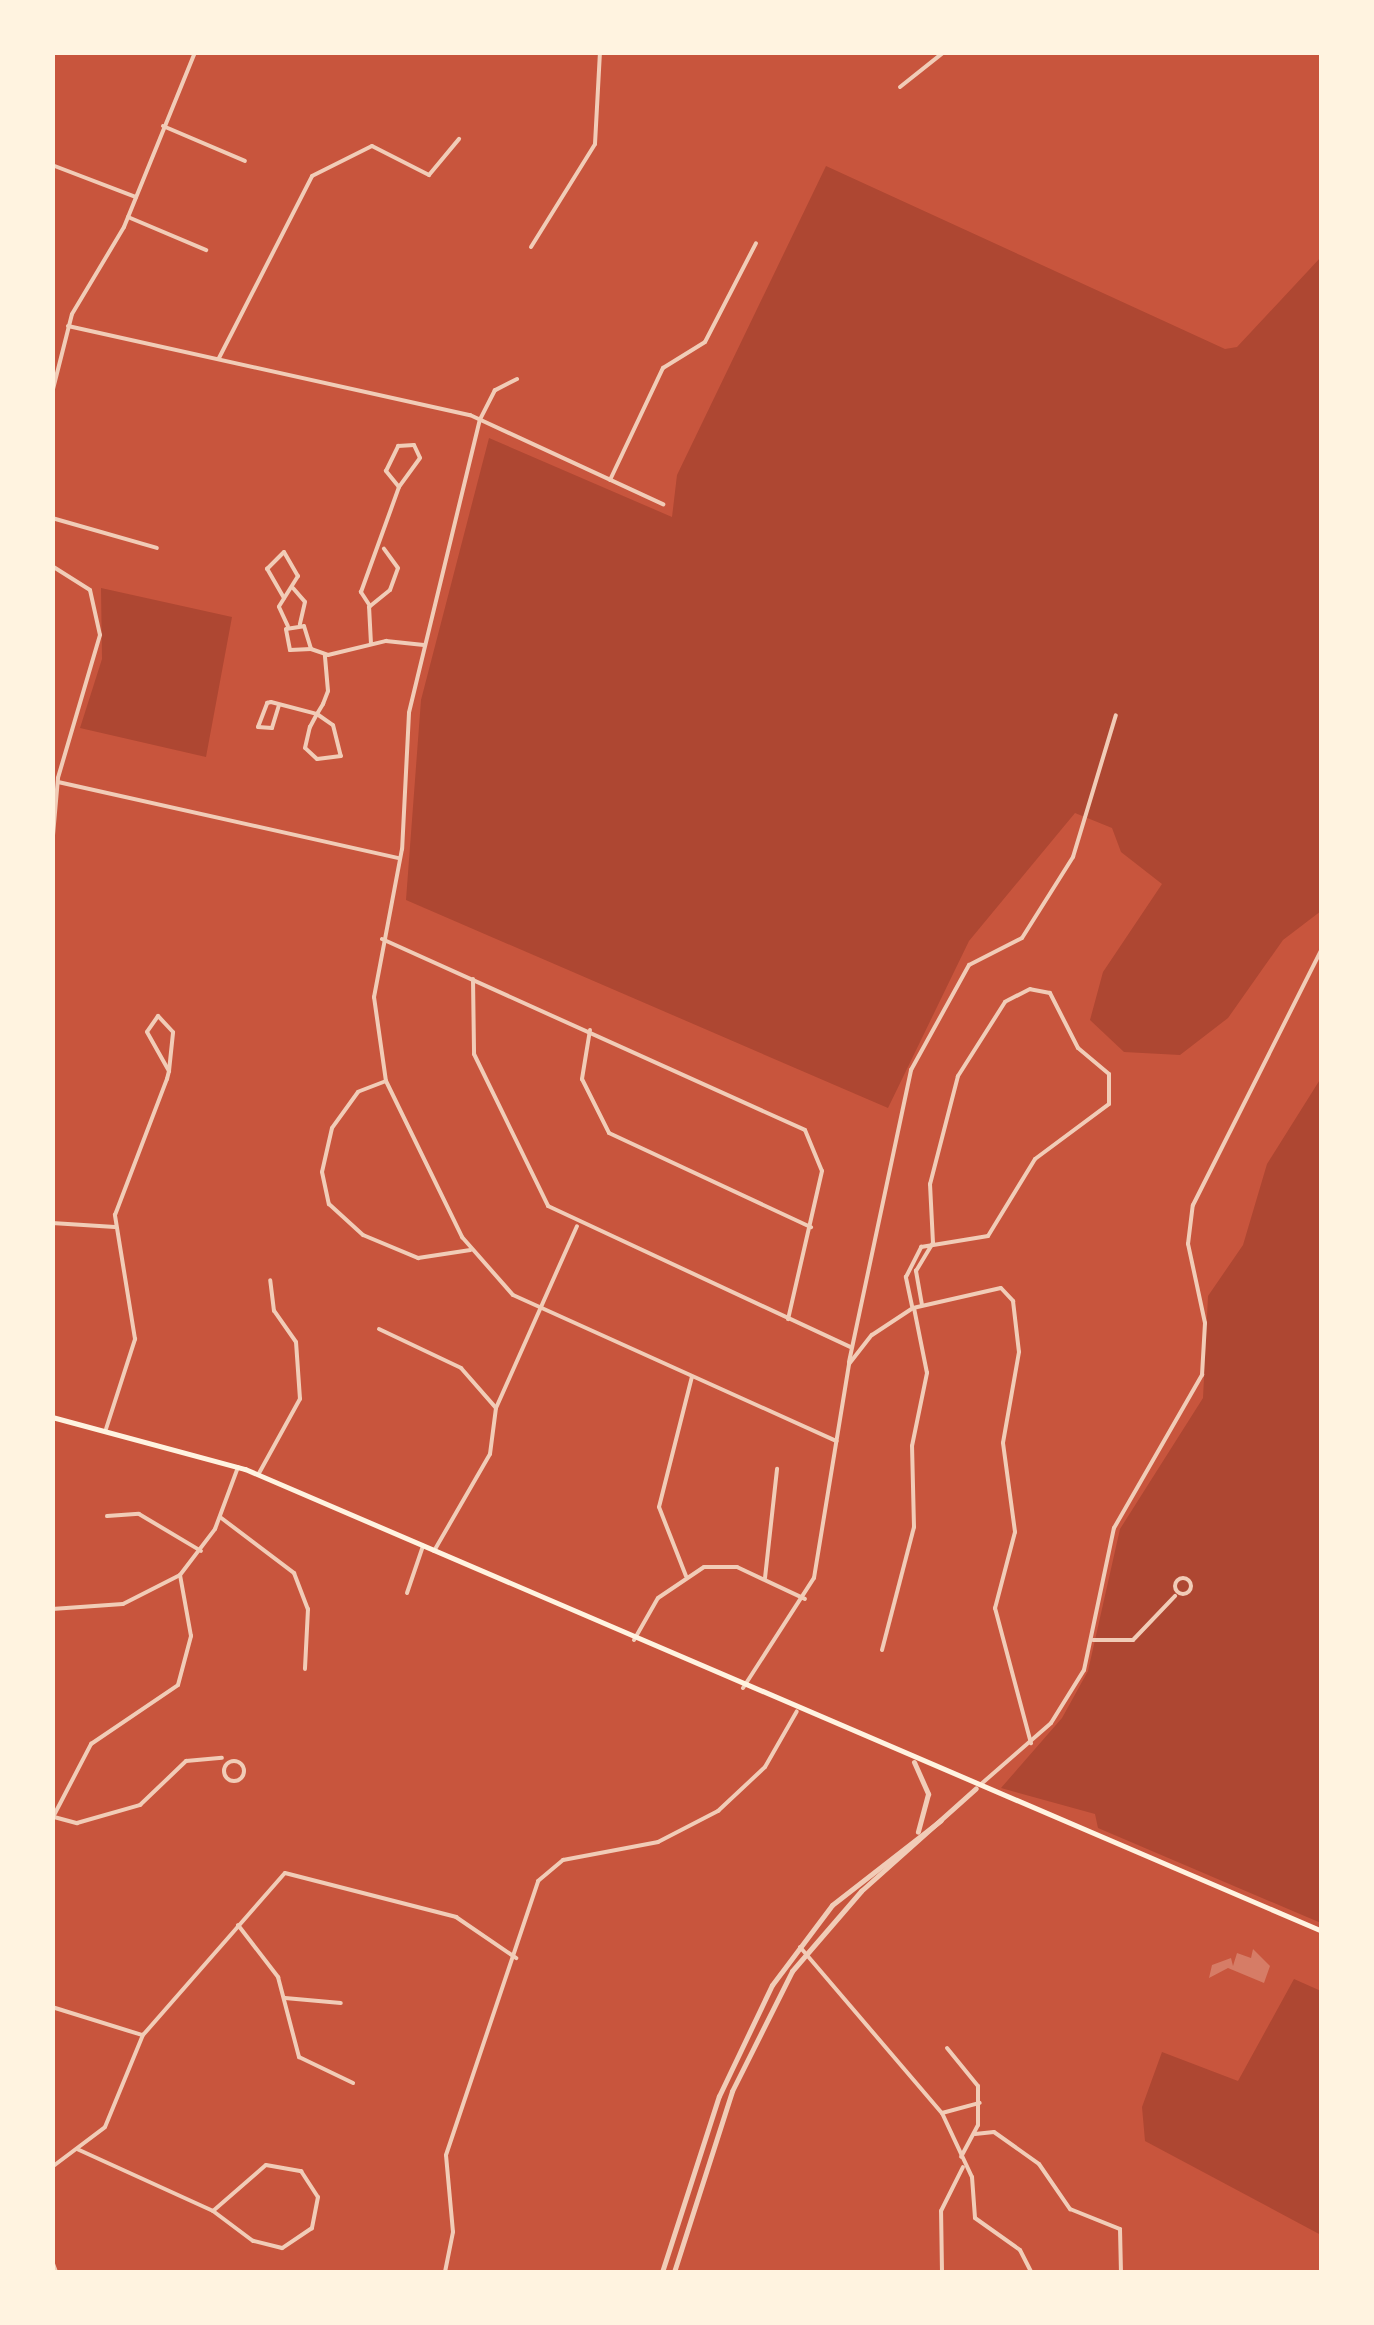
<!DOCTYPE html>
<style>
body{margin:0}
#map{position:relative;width:1374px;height:2325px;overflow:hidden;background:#c8553d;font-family:Roboto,sans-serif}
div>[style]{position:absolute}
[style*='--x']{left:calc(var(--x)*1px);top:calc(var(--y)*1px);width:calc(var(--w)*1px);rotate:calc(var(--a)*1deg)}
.green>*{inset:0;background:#ae4732}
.building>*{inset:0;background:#d67c66}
.minor>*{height:4px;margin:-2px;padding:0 2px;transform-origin:2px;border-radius:2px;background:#f1ccb7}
.minor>.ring{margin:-2px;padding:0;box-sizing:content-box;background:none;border:4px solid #f1ccb7;border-radius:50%}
.tertiary>*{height:5px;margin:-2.5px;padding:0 2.5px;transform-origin:2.5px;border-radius:2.5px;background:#f1ccb7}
.secondary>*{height:5px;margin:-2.5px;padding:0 2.5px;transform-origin:2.5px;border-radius:2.5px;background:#fff3e0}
span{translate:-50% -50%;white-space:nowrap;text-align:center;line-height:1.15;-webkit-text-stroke:10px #fff3e0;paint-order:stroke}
.frame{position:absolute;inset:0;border:55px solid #fff3e0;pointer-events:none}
</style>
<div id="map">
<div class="green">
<div style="clip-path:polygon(826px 166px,1225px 349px,1237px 347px,1321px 257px,1321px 911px,1283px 940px,1228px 1018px,1180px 1055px,1124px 1052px,1090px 1020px,1103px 972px,1162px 884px,1121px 852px,1112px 828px,1075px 813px,969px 941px,888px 1108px,406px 900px,421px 700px,489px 438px,672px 517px,677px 475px)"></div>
<div style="clip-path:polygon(101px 588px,232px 617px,206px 757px,80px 728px,102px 659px)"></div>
<div style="clip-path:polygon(1321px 1078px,1321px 1923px,1098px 1828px,1095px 1814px,1001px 1788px,1062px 1718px,1088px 1671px,1120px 1529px,1203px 1398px,1208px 1296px,1243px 1245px,1267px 1164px)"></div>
<div style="clip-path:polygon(1294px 1979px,1321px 1991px,1321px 2235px,1145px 2141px,1142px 2107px,1162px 2052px,1238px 2081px)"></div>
</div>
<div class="building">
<div style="clip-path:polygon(1253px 1949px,1270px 1966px,1264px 1983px,1228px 1968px,1209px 1978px,1212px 1965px,1231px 1958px,1233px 1966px,1237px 1953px,1251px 1958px)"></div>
</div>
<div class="minor">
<div style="--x:900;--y:87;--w:56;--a:-38.5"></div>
<div style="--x:163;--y:126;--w:89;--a:23.1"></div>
<div style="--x:52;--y:165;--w:90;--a:20.9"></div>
<div style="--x:128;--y:217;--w:85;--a:22.9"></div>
<div style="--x:531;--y:247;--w:121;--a:-58.1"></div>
<div style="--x:595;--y:144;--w:92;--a:-86.9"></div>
<div style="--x:68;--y:326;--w:412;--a:12.5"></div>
<div style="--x:470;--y:415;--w:213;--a:24.8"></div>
<div style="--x:219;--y:358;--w:204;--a:-62.9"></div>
<div style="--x:312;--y:176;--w:67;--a:-26.6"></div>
<div style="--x:372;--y:146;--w:64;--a:27"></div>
<div style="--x:429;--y:175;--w:47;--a:-50.2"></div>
<div style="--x:517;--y:379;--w:25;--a:153"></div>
<div style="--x:495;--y:390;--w:33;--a:117"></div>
<div style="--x:480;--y:419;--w:302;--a:103.6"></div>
<div style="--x:409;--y:713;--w:136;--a:92.9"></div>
<div style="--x:402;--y:849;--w:151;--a:100.7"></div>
<div style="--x:374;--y:997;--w:85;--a:81.9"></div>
<div style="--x:386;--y:1081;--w:174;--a:64"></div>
<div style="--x:462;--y:1237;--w:77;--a:48.7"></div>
<div style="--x:513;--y:1295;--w:355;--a:24.3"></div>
<div style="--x:52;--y:393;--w:81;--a:-75.8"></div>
<div style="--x:72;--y:314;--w:101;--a:-59.1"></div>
<div style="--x:124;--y:227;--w:189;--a:-67.9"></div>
<div style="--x:414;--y:445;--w:14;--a:65"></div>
<div style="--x:420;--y:458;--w:36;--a:126"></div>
<div style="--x:399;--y:487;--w:21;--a:-129"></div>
<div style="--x:386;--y:471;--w:28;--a:-64"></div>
<div style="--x:398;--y:446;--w:16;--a:-4"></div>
<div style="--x:610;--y:480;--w:124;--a:-64.7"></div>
<div style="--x:663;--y:368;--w:49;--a:-31.8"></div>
<div style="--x:705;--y:342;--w:111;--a:-62.7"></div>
<div style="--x:52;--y:518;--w:109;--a:15.9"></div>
<div style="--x:52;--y:566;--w:45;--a:32.3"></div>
<div style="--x:90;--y:590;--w:46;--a:77.5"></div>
<div style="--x:100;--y:635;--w:149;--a:106.4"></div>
<div style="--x:58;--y:778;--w:68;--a:95"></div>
<div style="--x:293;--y:588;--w:18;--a:49"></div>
<div style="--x:305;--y:602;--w:23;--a:103"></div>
<div style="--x:284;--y:598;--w:34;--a:-120"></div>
<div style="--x:267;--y:569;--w:24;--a:-45"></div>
<div style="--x:284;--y:552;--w:28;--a:60"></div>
<div style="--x:298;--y:576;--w:36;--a:122"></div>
<div style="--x:279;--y:607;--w:21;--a:65"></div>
<div style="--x:370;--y:606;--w:17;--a:-123"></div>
<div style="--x:361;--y:592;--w:112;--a:-70.1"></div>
<div style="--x:371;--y:644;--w:37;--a:-93"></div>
<div style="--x:369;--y:607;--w:27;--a:-39"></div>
<div style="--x:390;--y:590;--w:23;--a:-70"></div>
<div style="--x:398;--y:568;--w:24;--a:-126"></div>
<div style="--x:311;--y:649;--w:21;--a:177"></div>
<div style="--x:290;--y:650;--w:21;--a:-101"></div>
<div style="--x:286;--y:629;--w:18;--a:-9"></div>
<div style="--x:304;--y:626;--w:24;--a:73"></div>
<div style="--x:311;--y:649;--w:18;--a:19"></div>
<div style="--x:328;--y:655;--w:60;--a:-13.6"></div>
<div style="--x:386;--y:641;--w:38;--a:6"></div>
<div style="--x:279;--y:705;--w:24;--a:107"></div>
<div style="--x:272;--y:728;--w:14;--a:-176"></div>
<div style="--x:258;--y:727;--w:26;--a:-69"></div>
<div style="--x:267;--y:703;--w:4;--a:-14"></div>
<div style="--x:271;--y:702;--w:48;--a:14.6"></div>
<div style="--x:317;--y:714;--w:19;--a:35"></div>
<div style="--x:333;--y:725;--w:32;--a:76"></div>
<div style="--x:341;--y:756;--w:24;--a:173"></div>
<div style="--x:317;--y:759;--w:16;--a:-137"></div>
<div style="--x:305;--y:748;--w:22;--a:-77"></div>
<div style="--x:310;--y:727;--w:15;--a:-62"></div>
<div style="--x:317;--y:714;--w:12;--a:-59"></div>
<div style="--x:323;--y:704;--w:14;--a:-69"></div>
<div style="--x:328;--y:691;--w:36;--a:-95"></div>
<div style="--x:58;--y:782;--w:349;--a:12.6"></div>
<div style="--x:382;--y:939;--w:464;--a:24.3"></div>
<div style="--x:805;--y:1130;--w:44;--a:67.5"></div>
<div style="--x:822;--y:1171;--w:152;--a:102.9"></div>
<div style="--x:473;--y:979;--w:75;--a:89.2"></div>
<div style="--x:474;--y:1054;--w:169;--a:64"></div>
<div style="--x:548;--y:1206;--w:334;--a:25"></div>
<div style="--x:590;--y:1030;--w:50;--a:99.3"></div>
<div style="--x:582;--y:1079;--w:60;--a:63.4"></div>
<div style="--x:609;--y:1133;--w:223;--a:25"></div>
<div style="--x:386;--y:1081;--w:30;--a:159"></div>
<div style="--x:358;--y:1092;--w:44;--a:125.8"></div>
<div style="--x:332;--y:1128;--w:45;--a:102.8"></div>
<div style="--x:322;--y:1172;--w:33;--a:78"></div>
<div style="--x:329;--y:1204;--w:46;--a:42.4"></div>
<div style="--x:363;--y:1235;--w:60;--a:22.7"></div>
<div style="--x:418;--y:1258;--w:53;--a:-8.7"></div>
<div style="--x:52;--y:1223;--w:63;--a:3.6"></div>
<div style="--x:922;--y:1305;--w:35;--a:-100"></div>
<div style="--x:916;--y:1271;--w:33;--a:-59"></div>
<div style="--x:912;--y:1306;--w:30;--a:-102"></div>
<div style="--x:906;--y:1277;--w:34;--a:-63"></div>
<div style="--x:921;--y:1247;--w:68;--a:-9.3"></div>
<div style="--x:988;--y:1236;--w:90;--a:-58.6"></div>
<div style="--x:1035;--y:1159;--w:92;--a:-36.6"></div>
<div style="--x:1109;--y:1104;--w:30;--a:-90"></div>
<div style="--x:1109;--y:1074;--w:40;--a:-140"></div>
<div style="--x:1078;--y:1048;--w:62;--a:-117"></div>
<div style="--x:1050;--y:993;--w:20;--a:-169"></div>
<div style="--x:1030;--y:989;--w:28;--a:153"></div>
<div style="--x:1005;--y:1002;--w:88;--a:122.4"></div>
<div style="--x:958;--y:1076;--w:112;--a:104.5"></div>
<div style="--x:930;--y:1184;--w:59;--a:87.1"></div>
<div style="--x:379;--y:1329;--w:91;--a:25.4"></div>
<div style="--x:461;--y:1368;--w:53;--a:48.8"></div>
<div style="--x:849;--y:1362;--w:299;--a:-78"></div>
<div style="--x:911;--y:1070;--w:120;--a:-61.1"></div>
<div style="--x:969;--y:965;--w:59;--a:-27"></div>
<div style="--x:1022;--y:938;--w:96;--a:-57.8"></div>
<div style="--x:1073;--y:857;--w:148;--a:-73.2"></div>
<div style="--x:106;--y:1429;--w:95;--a:-72.1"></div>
<div style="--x:135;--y:1339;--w:126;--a:-99.2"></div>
<div style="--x:115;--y:1215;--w:146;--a:-69.1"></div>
<div style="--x:167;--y:1079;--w:8;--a:-76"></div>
<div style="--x:169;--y:1071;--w:39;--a:-84"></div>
<div style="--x:173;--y:1032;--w:22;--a:-133"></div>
<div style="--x:158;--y:1016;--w:19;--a:125"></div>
<div style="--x:147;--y:1032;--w:45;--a:60.6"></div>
<div style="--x:258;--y:1475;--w:87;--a:-61.1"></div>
<div style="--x:300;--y:1399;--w:57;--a:-94"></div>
<div style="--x:296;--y:1342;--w:38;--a:-125"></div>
<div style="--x:274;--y:1311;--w:31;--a:-97"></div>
<div style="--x:107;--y:1516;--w:32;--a:-4"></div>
<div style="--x:139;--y:1514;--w:72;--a:30.8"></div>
<div style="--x:220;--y:1517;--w:93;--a:37.1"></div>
<div style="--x:294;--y:1573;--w:39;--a:69"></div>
<div style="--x:308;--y:1609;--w:60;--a:92.9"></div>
<div style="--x:434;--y:1551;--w:112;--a:-60"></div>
<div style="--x:490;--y:1454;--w:46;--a:-82.6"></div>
<div style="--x:496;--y:1408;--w:199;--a:-66"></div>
<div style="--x:686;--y:1576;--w:74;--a:-111.4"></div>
<div style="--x:659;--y:1507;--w:134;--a:-75.8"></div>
<div class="ring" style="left:1175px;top:1578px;width:12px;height:12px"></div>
<div style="--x:765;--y:1578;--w:110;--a:-83.7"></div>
<div style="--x:407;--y:1593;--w:50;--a:-71.2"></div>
<div style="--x:52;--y:1609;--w:71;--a:-4"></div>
<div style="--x:123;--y:1604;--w:64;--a:-27"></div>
<div style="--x:180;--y:1575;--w:58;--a:-52.7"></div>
<div style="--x:215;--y:1529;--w:66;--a:-69.6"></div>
<div style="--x:634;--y:1640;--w:48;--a:-60.3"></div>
<div style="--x:658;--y:1598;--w:55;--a:-34"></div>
<div style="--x:704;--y:1567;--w:33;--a:0"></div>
<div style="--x:737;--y:1567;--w:75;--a:25.2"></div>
<div style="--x:1093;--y:1640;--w:40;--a:0"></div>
<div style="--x:1133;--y:1640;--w:61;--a:-46.3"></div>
<div style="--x:882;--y:1650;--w:127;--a:-75.4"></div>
<div style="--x:914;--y:1527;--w:81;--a:-91.4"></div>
<div style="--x:912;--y:1446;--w:75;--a:-78.4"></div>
<div style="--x:927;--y:1373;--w:66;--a:-101.3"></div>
<div style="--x:743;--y:1688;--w:131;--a:-57.2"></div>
<div style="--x:814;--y:1578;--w:217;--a:-80.7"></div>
<div style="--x:849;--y:1364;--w:37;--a:-52"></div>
<div style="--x:872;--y:1335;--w:49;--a:-33.4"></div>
<div style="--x:913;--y:1308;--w:90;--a:-12.8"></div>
<div style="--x:1001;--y:1288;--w:18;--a:47"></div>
<div style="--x:1013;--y:1301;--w:51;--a:83.3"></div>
<div style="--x:1019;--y:1352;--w:92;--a:100"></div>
<div style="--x:1003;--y:1443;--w:90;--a:82.3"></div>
<div style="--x:1015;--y:1532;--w:79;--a:104.7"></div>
<div style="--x:995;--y:1608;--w:140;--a:75.1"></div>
<div class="ring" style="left:224px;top:1761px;width:16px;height:16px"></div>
<div style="--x:980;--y:1785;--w:94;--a:-41.1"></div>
<div style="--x:1051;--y:1723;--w:62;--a:-58.1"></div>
<div style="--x:1084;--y:1670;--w:145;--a:-78.1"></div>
<div style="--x:1114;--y:1528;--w:177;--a:-60.1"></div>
<div style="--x:1202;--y:1375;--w:52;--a:-86.7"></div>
<div style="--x:1205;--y:1323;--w:81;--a:-102.1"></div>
<div style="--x:1188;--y:1244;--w:39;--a:-83"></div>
<div style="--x:1193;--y:1205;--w:287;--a:-63.3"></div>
<div style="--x:54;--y:1817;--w:24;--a:15"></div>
<div style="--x:77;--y:1823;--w:66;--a:-15.9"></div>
<div style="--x:140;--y:1805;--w:64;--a:-43.7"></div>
<div style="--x:186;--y:1761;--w:36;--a:-5"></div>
<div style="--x:52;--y:1819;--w:85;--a:-62.5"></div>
<div style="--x:91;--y:1744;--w:105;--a:-34.1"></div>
<div style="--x:178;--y:1685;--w:51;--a:-75.1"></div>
<div style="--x:191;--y:1636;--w:62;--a:-100.2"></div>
<div style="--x:238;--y:1925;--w:66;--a:52.4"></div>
<div style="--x:278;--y:1977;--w:83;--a:75.3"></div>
<div style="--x:299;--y:2057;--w:60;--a:25.7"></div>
<div style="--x:800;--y:1947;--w:218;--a:49.5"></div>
<div style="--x:942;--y:2113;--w:39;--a:-15"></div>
<div style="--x:285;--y:1998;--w:56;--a:5.1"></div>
<div style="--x:52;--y:2007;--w:94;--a:17.3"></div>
<div style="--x:947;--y:2048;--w:49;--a:50.8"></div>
<div style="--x:978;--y:2086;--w:39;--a:90"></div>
<div style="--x:978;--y:2125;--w:36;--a:118"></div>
<div style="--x:942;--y:2113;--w:71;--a:64.9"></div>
<div style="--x:972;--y:2177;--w:41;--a:85.8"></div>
<div style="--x:975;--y:2218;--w:55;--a:35.4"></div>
<div style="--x:1020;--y:2250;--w:25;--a:63"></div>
<div style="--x:975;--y:2134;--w:19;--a:-6"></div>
<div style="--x:994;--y:2132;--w:55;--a:35.4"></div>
<div style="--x:1039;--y:2164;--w:55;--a:55.4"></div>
<div style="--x:1070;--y:2209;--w:54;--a:21.8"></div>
<div style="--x:1120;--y:2229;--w:43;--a:88.7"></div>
<div style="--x:77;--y:2149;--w:149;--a:24.5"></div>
<div style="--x:266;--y:2165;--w:36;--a:10"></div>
<div style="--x:301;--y:2171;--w:31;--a:57"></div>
<div style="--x:318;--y:2197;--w:32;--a:101"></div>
<div style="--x:312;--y:2228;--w:36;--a:146"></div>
<div style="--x:282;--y:2248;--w:30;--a:-166"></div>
<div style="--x:253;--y:2241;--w:50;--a:-143.1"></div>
<div style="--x:213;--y:2211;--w:70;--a:-41"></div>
<div style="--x:52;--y:2167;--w:66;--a:-37"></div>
<div style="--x:105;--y:2127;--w:100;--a:-67.6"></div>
<div style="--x:143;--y:2035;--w:215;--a:-48.8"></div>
<div style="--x:285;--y:1873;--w:177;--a:14.4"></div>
<div style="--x:456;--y:1917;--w:73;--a:34.3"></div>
<div style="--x:52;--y:2261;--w:12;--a:70"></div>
<div style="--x:445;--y:2272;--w:41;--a:-78.7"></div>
<div style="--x:453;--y:2232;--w:77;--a:-95.2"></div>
<div style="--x:446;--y:2155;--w:289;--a:-71.4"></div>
<div style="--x:538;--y:1881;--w:33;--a:-40"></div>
<div style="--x:563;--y:1860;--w:97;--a:-10.7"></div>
<div style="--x:658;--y:1842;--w:68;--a:-27.3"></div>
<div style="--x:718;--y:1811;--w:64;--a:-43.1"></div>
<div style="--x:765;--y:1767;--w:64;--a:-60.3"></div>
<div style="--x:942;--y:2272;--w:61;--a:-90.9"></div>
<div style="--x:941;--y:2211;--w:49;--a:-63.4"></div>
</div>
<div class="tertiary">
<div style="--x:914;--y:1762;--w:35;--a:66"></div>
<div style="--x:928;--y:1794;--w:39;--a:105"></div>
<div style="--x:662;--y:2272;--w:185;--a:-72.1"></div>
<div style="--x:719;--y:2096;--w:123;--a:-64.5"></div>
<div style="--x:772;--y:1985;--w:100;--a:-53.1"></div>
<div style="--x:832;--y:1905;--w:138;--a:-37.9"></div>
<div style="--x:674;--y:2272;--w:190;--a:-72.2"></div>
<div style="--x:732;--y:2091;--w:134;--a:-63.4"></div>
<div style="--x:792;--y:1971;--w:106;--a:-49.2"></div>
<div style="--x:861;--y:1891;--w:154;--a:-41.8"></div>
</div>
<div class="secondary">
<div style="--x:52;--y:1417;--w:200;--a:15.1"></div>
<div style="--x:245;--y:1469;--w:1172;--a:23.22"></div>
</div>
<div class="frame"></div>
</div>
